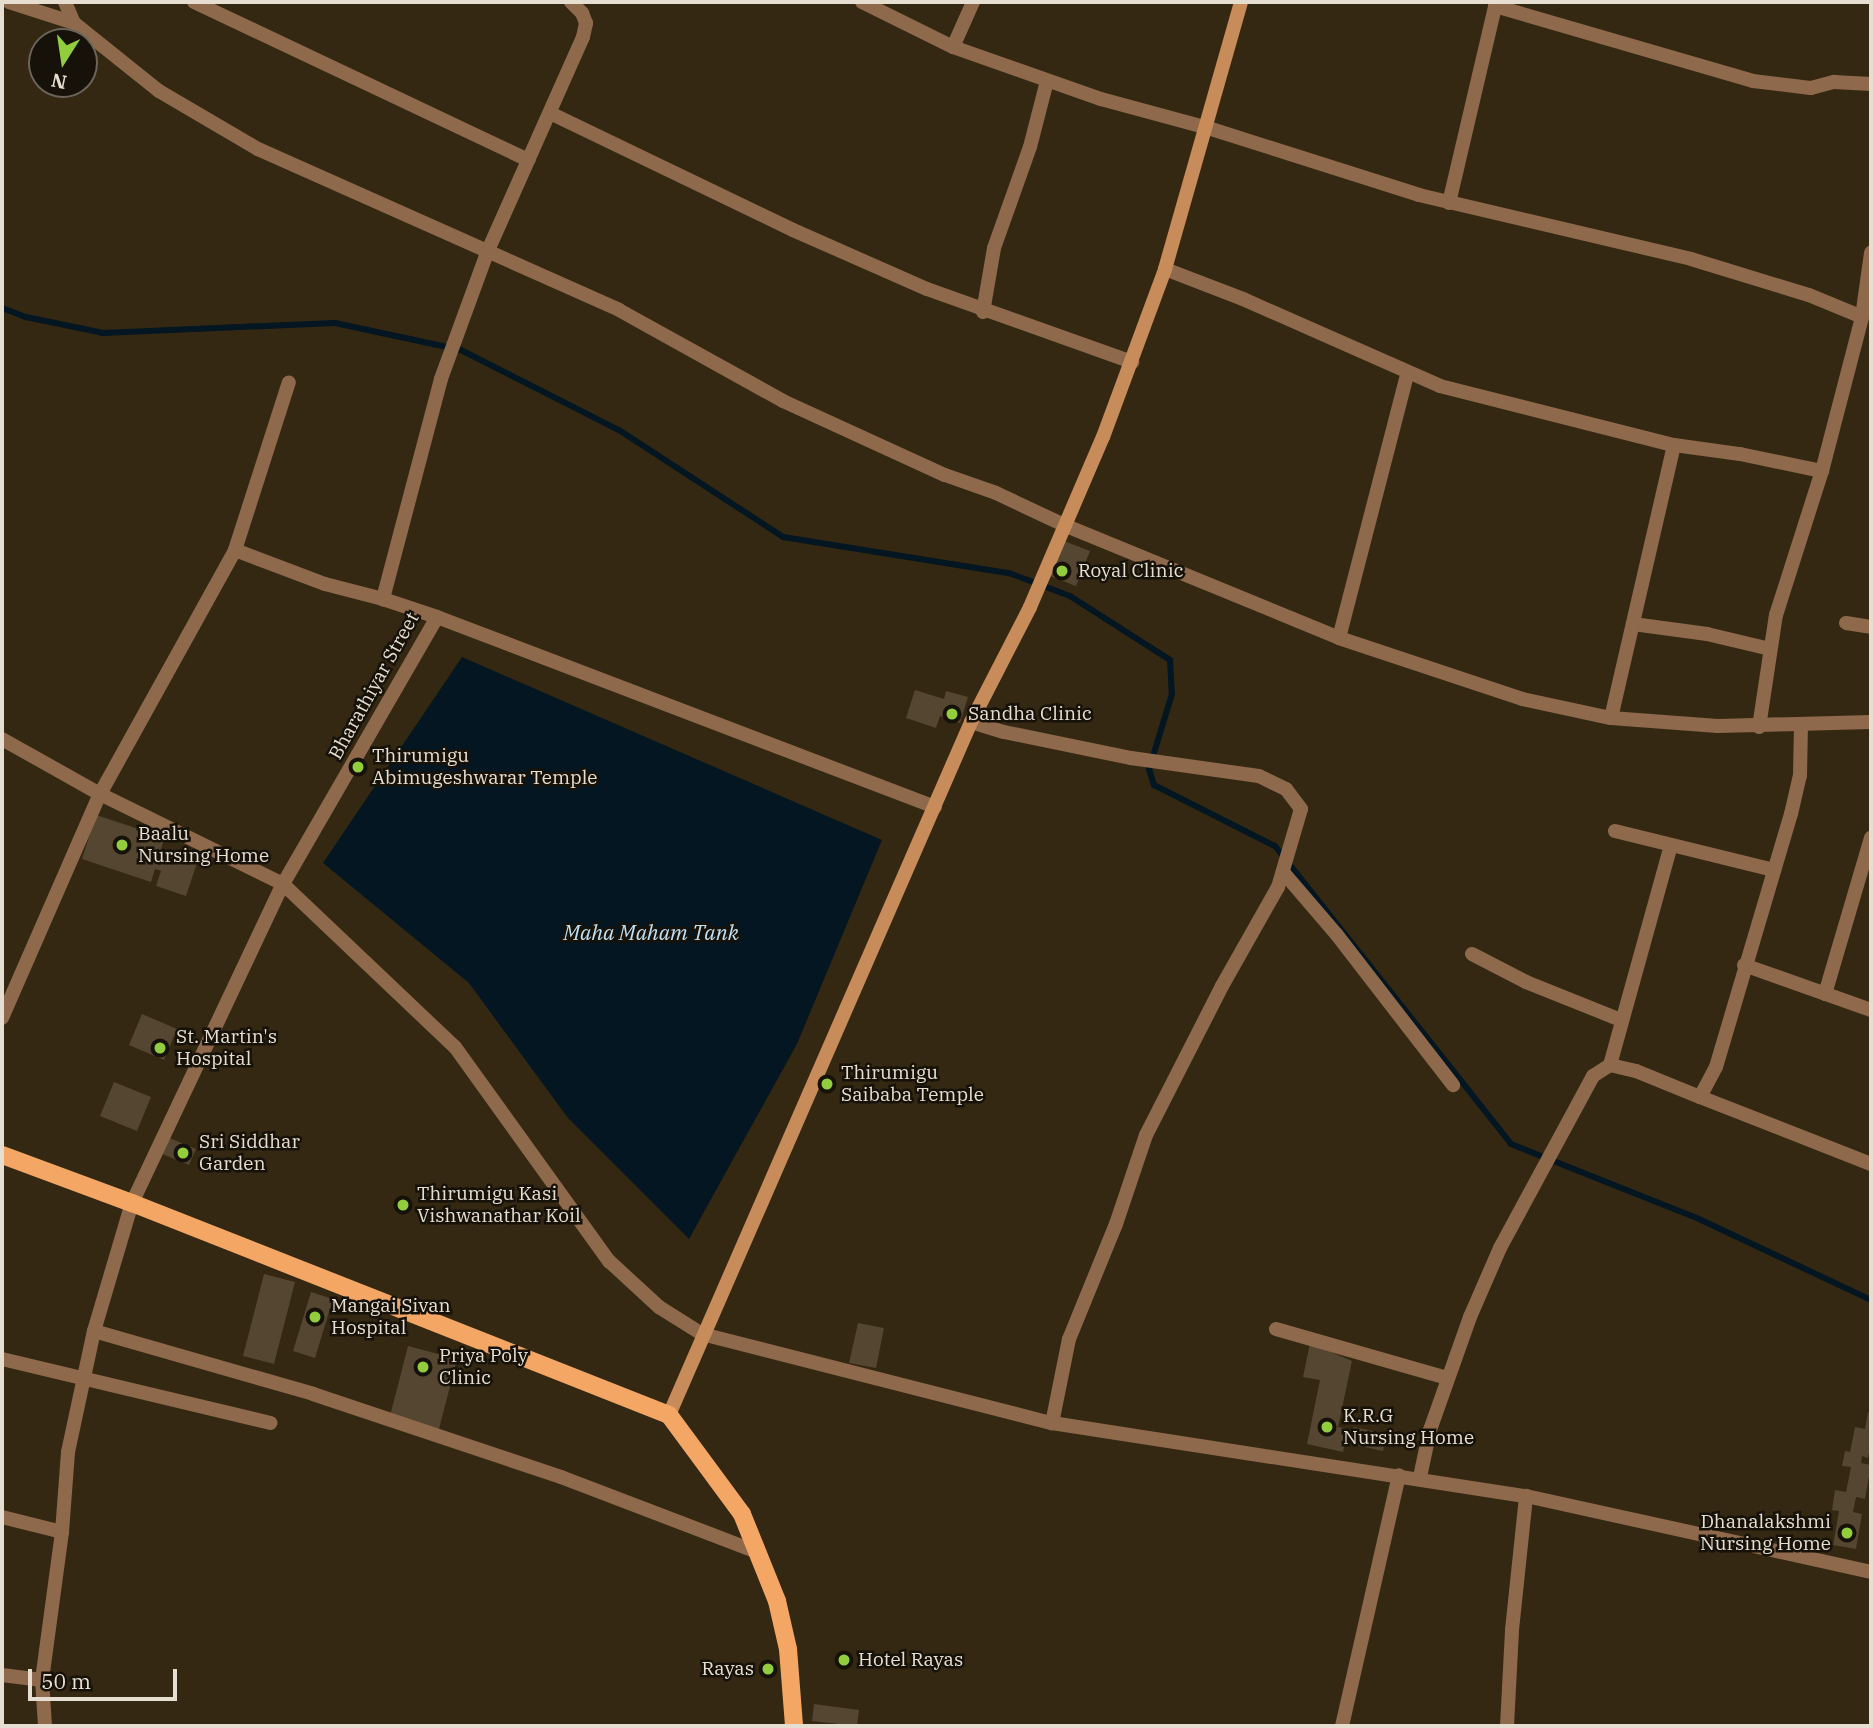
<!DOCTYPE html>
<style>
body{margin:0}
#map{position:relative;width:1873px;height:1728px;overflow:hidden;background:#342813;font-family:"IBM Plex Serif",serif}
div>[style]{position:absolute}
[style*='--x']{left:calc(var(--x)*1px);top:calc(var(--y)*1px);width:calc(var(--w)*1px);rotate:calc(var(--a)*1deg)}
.water>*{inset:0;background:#031621}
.stream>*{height:6px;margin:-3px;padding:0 3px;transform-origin:3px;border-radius:3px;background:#031621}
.building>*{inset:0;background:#544631}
.street>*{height:14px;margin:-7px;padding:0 7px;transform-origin:7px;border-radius:7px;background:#8f694b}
.secondary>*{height:14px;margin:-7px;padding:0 7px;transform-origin:7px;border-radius:7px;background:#c88c5a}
.primary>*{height:18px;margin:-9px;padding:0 9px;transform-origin:9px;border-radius:9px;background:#f4a764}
.dots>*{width:19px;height:19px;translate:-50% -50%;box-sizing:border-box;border:4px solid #171209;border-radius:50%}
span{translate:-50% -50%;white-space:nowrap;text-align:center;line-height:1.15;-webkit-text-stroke:5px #171209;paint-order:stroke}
.poi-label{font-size:19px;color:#e6ded1}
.left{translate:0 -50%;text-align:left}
.right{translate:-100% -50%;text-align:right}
.street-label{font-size:19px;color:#e6ded1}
.water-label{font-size:21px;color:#bfe1f6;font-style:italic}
.frame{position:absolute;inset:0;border:4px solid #e6ded1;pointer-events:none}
.north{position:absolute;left:28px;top:28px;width:70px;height:70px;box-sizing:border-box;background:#171209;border:2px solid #6a6459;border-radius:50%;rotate:192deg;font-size:19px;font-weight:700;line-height:28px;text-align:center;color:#e6ded1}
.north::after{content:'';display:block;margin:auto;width:24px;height:32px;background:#92cd3e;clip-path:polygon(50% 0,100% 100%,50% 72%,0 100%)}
.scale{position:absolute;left:28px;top:1669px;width:149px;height:32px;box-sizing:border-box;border:4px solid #e6ded1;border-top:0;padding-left:9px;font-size:21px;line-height:24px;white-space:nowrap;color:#e6ded1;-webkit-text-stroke:5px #171209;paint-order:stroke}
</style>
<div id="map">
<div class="water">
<div style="clip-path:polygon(462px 657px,882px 840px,797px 1044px,689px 1239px,568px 1118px,469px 983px,323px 863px)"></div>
</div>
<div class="stream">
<div style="--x:2;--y:308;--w:26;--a:21"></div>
<div style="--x:26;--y:317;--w:79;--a:11.7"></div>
<div style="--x:103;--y:333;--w:232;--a:-2.5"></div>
<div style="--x:335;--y:323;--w:129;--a:12.1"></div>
<div style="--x:461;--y:350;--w:177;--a:26.9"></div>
<div style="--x:619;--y:430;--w:196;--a:33.1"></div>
<div style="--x:783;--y:537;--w:229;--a:9.1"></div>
<div style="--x:1009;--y:573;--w:65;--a:20.7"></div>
<div style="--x:1070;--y:596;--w:119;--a:32.6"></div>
<div style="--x:1170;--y:660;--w:34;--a:87"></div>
<div style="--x:1172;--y:694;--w:78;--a:107"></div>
<div style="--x:1149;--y:769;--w:17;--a:73"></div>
<div style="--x:1154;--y:785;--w:136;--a:26.8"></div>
<div style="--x:1275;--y:846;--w:380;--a:51.6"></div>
<div style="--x:1511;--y:1144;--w:202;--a:21.7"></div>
<div style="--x:1699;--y:1219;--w:190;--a:25.2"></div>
</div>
<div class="building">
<div style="clip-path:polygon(1064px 541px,1090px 551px,1076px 586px,1050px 576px)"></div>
<div style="clip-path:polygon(915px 690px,944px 699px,946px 691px,968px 697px,960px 723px,940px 716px,936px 728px,906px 718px)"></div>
<div style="clip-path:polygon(96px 815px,145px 831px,143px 836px,163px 842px,159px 857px,165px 859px,168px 851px,198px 860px,186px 896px,156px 886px,161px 871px,155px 869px,151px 882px,82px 859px)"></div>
<div style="clip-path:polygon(142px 1014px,177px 1029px,164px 1060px,129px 1045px)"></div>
<div style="clip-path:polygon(114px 1082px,151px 1097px,137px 1131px,100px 1116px)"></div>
<div style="clip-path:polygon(167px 1137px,196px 1149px,189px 1165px,160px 1153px)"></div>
<div style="clip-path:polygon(264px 1274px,295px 1282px,274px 1364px,243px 1356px)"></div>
<div style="clip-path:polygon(311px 1292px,333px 1299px,315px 1358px,293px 1351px)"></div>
<div style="clip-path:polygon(858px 1323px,884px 1328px,876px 1368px,849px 1363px)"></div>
<div style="clip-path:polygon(1310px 1343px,1352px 1361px,1338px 1427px,1348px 1429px,1343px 1452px,1307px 1444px,1320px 1380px,1303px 1377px)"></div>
<div style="clip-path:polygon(408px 1346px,457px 1359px,439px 1429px,390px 1416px)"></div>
<div style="clip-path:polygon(1868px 1412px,1871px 1412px,1871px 1441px,1868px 1458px,1862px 1456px,1861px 1463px,1871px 1465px,1865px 1499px,1856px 1497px,1853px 1512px,1862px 1514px,1856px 1549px,1833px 1545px,1839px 1511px,1832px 1510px,1835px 1490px,1846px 1492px,1851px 1467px,1842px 1466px,1845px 1451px,1850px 1452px,1855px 1427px,1865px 1429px)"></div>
<div style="clip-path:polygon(1354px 1427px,1386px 1434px,1383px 1451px,1350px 1444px)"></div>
<div style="clip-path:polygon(814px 1704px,859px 1710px,857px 1726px,812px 1721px)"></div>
</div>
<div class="street">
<div style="--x:9;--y:2;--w:68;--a:17.9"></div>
<div style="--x:65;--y:2;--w:23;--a:67"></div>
<div style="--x:74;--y:23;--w:109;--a:38.7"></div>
<div style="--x:159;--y:91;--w:115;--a:30.4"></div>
<div style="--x:258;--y:149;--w:395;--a:24"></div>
<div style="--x:619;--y:310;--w:188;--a:29"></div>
<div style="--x:783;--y:401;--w:178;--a:24.6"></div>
<div style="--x:945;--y:475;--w:54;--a:19.4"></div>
<div style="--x:996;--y:493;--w:75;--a:25.2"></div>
<div style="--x:1064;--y:525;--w:297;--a:22.3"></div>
<div style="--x:1339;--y:638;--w:193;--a:18.4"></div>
<div style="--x:1522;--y:699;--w:91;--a:12.1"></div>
<div style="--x:1611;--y:718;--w:107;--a:4.3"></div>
<div style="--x:1718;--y:726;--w:153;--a:-1.5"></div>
<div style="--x:194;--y:2;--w:370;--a:25.3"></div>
<div style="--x:571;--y:2;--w:16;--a:45"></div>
<div style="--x:582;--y:13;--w:11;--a:68"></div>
<div style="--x:586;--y:23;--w:14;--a:102"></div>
<div style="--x:583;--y:37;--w:236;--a:114"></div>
<div style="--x:487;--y:253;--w:134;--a:110.1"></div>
<div style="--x:441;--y:379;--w:228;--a:104.8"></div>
<div style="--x:383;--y:599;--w:57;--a:18.4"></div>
<div style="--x:437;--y:617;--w:533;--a:20.88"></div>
<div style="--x:862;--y:2;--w:102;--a:26.3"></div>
<div style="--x:953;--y:47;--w:157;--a:19.4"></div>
<div style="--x:1101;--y:99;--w:108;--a:15.1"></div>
<div style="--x:1205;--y:127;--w:225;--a:17.6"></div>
<div style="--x:1419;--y:195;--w:279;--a:13.2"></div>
<div style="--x:1691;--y:259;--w:123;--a:17"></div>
<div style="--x:1809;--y:295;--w:57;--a:22.5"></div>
<div style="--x:1495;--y:6;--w:269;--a:16.2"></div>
<div style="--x:1753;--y:81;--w:58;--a:6.9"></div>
<div style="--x:1811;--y:88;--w:24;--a:-15"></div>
<div style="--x:1834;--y:82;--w:37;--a:3"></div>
<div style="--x:953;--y:47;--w:49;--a:-66"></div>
<div style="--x:550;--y:113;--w:270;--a:25.7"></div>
<div style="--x:793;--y:230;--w:146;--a:23.8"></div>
<div style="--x:927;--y:289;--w:218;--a:19.6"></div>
<div style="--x:1449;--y:203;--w:206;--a:-76.8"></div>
<div style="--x:1165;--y:269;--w:84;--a:21"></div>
<div style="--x:1243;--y:299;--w:215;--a:23.8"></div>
<div style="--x:1440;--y:386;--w:241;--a:14.2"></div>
<div style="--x:1674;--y:445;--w:67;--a:7.8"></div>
<div style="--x:1740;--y:454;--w:84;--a:11.7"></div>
<div style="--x:983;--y:312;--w:65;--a:-80.2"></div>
<div style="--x:994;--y:248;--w:107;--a:-70.4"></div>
<div style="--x:1030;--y:147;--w:68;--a:-75.6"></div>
<div style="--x:235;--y:550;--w:96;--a:20.7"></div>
<div style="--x:325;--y:584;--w:60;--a:14.5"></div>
<div style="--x:1846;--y:623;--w:25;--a:9"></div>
<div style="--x:1633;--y:624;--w:75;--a:7.7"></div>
<div style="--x:1707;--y:634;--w:65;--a:13.4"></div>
<div style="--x:1339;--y:638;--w:275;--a:-75.5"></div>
<div style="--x:1611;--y:718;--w:280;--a:-77"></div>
<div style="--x:971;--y:722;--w:34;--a:17"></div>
<div style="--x:1004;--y:732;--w:130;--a:11.6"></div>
<div style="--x:1131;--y:758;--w:129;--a:8"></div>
<div style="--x:1259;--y:776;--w:30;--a:26"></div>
<div style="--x:1286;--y:789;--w:25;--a:53"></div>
<div style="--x:1301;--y:809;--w:81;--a:106.4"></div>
<div style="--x:1278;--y:887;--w:114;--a:119.5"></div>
<div style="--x:1222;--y:986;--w:167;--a:117"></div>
<div style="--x:1146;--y:1135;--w:94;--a:108.6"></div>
<div style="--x:1116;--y:1224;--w:124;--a:112.2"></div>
<div style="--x:1069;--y:1339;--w:86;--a:101.4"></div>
<div style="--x:1759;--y:727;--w:113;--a:-81.4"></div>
<div style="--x:1776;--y:615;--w:151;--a:-72.3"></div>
<div style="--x:1822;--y:471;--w:159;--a:-75.4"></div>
<div style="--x:1862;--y:317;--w:65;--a:-82"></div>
<div style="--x:2;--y:739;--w:112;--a:29.3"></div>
<div style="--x:100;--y:794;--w:204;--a:26.2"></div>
<div style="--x:283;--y:884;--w:237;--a:43.5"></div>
<div style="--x:455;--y:1047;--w:264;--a:54.3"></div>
<div style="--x:609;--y:1261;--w:68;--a:42.6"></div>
<div style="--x:659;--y:1307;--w:51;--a:32.1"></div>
<div style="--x:702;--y:1334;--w:361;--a:14.3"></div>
<div style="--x:1052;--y:1423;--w:480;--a:8.8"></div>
<div style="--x:1526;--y:1496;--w:353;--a:12.4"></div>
<div style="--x:1615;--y:831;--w:164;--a:13.8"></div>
<div style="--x:1283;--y:872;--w:83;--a:49.4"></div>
<div style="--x:1337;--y:935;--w:190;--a:52.3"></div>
<div style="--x:1472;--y:954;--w:61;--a:27.4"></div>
<div style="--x:1526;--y:982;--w:102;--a:21.8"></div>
<div style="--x:1744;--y:965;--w:135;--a:19.5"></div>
<div style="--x:1825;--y:994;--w:163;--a:-73.6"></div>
<div style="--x:2;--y:1018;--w:244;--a:-66.4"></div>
<div style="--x:100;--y:794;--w:279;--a:-61"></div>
<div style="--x:235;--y:550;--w:176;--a:-72.2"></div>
<div style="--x:1610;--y:1065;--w:228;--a:-74.5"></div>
<div style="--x:1700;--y:1097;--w:184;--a:21.4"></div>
<div style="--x:1276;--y:1329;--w:178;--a:16"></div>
<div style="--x:94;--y:1331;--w:228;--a:16"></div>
<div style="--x:313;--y:1394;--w:262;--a:18.5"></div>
<div style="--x:561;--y:1477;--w:210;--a:20.9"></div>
<div style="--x:2;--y:1359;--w:276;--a:13.4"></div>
<div style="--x:1420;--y:1477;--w:48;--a:-78"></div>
<div style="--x:1430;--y:1430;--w:120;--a:-70.5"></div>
<div style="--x:1470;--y:1317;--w:75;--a:-66.5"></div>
<div style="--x:1500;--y:1248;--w:196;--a:-61.6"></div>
<div style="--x:1593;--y:1076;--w:20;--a:-33"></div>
<div style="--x:1610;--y:1065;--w:27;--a:13"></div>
<div style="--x:1636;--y:1071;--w:69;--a:22.1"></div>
<div style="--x:1700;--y:1097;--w:34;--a:-62"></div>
<div style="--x:1716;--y:1067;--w:264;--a:-73.5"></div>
<div style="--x:1791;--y:814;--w:39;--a:-77"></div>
<div style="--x:1800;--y:776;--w:52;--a:-88.9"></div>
<div style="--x:2;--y:1517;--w:62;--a:14"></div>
<div style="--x:2;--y:1675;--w:40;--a:7.1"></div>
<div style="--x:45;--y:1726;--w:46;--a:-93.7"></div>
<div style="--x:42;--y:1680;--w:149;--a:-82.3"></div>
<div style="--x:62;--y:1532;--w:80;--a:-85.7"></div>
<div style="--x:68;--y:1452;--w:124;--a:-77.9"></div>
<div style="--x:94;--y:1331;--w:134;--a:-73.5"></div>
<div style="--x:132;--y:1203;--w:353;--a:-64.7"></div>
<div style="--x:283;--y:884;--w:308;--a:-60"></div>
<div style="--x:1342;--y:1726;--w:257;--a:-77.2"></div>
<div style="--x:1507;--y:1726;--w:96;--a:-87"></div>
<div style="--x:1512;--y:1630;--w:135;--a:-84"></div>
</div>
<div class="secondary">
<div style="--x:669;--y:1415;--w:756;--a:-66.45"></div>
<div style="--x:971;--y:722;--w:129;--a:-62.8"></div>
<div style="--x:1030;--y:607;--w:185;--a:-66.8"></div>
<div style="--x:1103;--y:437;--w:179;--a:-69.7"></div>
<div style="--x:1165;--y:269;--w:278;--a:-74.1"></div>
</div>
<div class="primary">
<div style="--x:2;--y:1155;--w:139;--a:20.3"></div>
<div style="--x:132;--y:1203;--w:577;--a:21.54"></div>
<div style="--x:669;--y:1415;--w:123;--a:53.6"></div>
<div style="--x:742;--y:1514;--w:94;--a:68.1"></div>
<div style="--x:777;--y:1601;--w:49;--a:77.1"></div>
<div style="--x:788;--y:1649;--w:77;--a:85.5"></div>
</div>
<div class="dots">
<div style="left:1062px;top:571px;background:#92cd3e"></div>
<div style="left:952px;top:714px;background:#92cd3e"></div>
<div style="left:358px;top:767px;background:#92cd3e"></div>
<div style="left:122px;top:845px;background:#92cd3e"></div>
<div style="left:160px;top:1048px;background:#92cd3e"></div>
<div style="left:827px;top:1084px;background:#92cd3e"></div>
<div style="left:183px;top:1153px;background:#92cd3e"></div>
<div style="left:403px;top:1205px;background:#92cd3e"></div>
<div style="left:315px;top:1317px;background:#92cd3e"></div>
<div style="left:423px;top:1367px;background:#92cd3e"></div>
<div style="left:1327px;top:1427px;background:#92cd3e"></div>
<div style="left:1847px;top:1533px;background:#92cd3e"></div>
<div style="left:844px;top:1660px;background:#92cd3e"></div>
<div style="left:768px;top:1669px;background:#92cd3e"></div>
</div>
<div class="poi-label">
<span class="left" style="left:1078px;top:571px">Royal Clinic</span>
<span class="left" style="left:968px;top:714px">Sandha Clinic</span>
<span class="left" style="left:372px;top:767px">Thirumigu<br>Abimugeshwarar Temple</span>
<span class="left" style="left:138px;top:845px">Baalu<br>Nursing Home</span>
<span class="left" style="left:176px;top:1048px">St. Martin's<br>Hospital</span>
<span class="left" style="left:841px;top:1084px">Thirumigu<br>Saibaba Temple</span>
<span class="left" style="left:199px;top:1153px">Sri Siddhar<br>Garden</span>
<span class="left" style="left:417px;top:1205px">Thirumigu Kasi<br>Vishwanathar Koil</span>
<span class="left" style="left:331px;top:1317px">Mangai Sivan<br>Hospital</span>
<span class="left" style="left:439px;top:1367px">Priya Poly<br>Clinic</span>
<span class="left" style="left:1343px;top:1427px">K.R.G<br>Nursing Home</span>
<span class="right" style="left:1831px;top:1533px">Dhanalakshmi<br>Nursing Home</span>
<span class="left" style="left:858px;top:1660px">Hotel Rayas</span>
<span class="right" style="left:754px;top:1669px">Rayas</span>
</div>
<div class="street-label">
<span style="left:374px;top:686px;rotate:-61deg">Bharathiyar Street</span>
</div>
<div class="water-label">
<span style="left:651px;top:932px">Maha Maham Tank</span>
</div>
<div class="frame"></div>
<div class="north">N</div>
<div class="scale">50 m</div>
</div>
